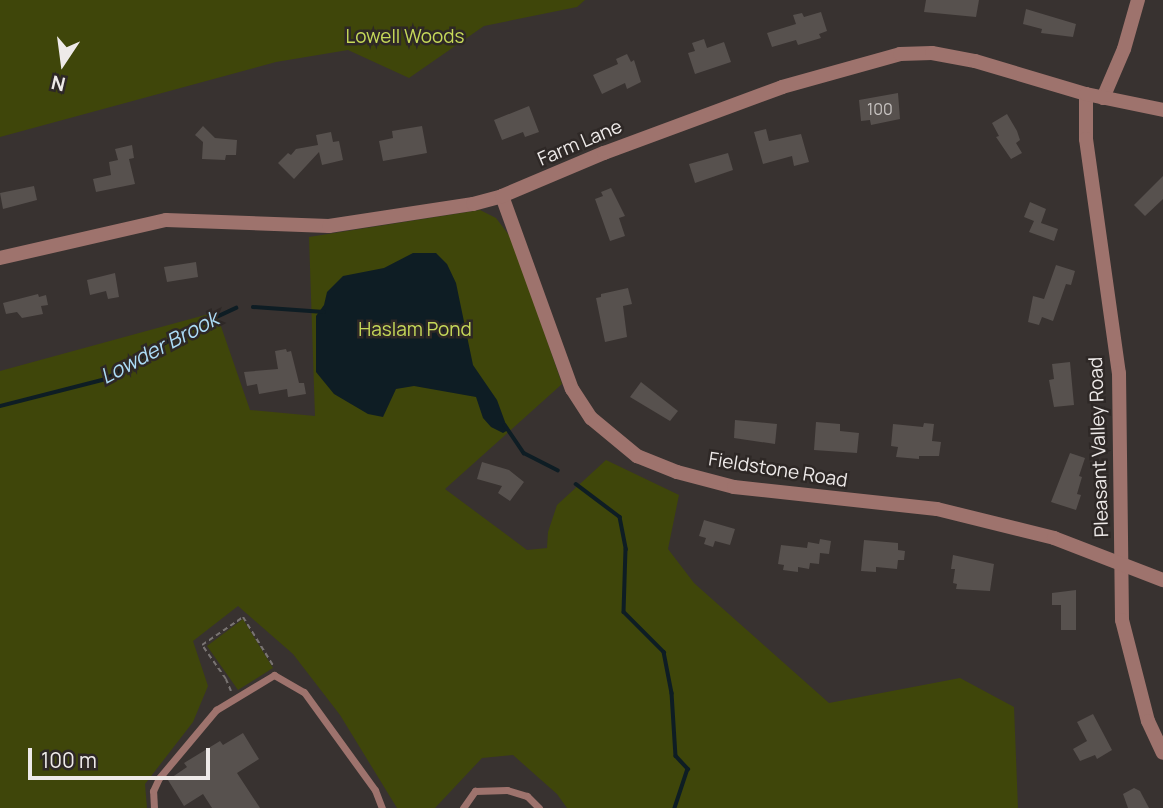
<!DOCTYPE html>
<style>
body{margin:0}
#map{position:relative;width:1163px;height:808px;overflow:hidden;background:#383230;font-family:Manrope,sans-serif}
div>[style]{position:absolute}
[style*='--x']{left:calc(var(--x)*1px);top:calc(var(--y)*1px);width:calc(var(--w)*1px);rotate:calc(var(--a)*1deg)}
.green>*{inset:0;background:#3f460a}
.water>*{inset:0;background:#0e1d24}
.stream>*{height:3.5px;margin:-1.75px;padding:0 1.75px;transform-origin:1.75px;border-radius:1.75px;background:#0e1d24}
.building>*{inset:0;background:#57514e}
.path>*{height:2px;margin-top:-1px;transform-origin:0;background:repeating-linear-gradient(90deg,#797472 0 5px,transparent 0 8.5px)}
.lane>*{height:7px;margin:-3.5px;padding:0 3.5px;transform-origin:3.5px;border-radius:3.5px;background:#9e736d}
.street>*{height:14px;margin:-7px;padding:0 7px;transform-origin:7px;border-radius:7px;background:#9e736d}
span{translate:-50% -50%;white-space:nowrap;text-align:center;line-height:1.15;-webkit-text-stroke:5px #2e2826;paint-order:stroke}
.number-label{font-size:16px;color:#c8c4c2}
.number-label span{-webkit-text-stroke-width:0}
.park-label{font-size:19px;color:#c6d959}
.street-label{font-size:19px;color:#eeeae9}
.water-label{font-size:21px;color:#acdcf6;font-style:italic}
.north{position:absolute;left:28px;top:28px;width:70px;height:70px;-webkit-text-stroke:5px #2e2826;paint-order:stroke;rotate:193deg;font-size:19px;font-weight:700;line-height:28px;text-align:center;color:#eeeae9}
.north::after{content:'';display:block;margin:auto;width:24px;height:32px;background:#eeeae9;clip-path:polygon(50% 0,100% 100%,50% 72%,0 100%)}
.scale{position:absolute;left:28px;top:748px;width:182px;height:32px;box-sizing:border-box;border:4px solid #eeeae9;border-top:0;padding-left:9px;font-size:21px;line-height:24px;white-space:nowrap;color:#eeeae9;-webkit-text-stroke:5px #2e2826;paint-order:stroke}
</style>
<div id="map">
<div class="green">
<div style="clip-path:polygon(0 0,585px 0,577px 7px,484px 26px,409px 78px,348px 50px,276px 62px,0 137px)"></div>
<div style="clip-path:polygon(480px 210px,496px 218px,512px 239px,562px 384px,445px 489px,527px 550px,547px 548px,548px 532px,557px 505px,606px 460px,679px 495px,668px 549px,694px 583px,829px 703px,960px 678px,1014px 707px,1018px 808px,567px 808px,557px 794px,513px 755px,482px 758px,435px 808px,397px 808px,340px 715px,293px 654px,238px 606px,193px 641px,208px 686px,193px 722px,145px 784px,147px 808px,0 808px,0 371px,216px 312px,250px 410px,315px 416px,309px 237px)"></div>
<div style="clip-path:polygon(243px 619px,273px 668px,238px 690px,207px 646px)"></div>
</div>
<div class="water">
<div style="clip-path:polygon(413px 253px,436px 253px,447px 264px,456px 283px,473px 365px,497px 400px,508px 430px,503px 433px,491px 427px,483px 418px,476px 397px,414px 386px,396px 389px,383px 417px,368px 414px,334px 394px,316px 372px,316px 316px,324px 305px,327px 292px,343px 276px,384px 268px)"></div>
</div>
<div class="stream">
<div style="--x:253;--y:307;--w:71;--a:4"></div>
<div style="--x:0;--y:406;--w:109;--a:-14.3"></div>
<div style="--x:106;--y:379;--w:87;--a:-31.3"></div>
<div style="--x:180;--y:334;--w:62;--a:-24.9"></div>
<div style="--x:505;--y:425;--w:34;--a:56"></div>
<div style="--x:524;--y:453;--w:38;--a:27"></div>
<div style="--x:576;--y:484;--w:55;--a:36.9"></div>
<div style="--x:620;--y:517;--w:33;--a:79"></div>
<div style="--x:626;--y:549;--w:63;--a:91.8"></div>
<div style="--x:624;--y:612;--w:57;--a:45"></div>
<div style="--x:664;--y:652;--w:42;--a:79"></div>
<div style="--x:672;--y:693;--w:63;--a:86.4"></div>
<div style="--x:676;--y:756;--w:18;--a:47"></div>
<div style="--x:688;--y:769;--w:41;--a:108.4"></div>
</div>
<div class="building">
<div style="clip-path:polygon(926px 0,979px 0,976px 17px,924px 12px)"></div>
<div style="clip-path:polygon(1026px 9px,1076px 24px,1073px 37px,1041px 33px,1042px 29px,1023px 24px)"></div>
<div style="clip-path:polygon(821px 12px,827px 31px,819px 34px,821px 38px,798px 45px,796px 40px,772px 47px,767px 33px,796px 24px,793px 15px,802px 13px,804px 17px)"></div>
<div style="clip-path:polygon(704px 39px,707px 48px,724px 42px,731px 62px,695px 74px,688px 53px,695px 51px,692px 43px)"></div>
<div style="clip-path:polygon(627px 54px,631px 62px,634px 60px,641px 82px,627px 89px,625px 83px,602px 94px,593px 75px,618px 64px,616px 59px)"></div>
<div style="clip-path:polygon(898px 93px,900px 119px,871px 125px,870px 120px,861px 121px,859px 100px)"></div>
<div style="clip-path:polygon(529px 106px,539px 132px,525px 137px,523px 132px,502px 140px,494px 120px)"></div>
<div style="clip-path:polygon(1007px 114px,1017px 131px,1020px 140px,1016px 143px,1022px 153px,1011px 159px,996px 137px,999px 136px,992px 123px)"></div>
<div style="clip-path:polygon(203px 126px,215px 138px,237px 140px,236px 155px,226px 155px,225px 160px,202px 159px,203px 142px,195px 135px)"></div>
<div style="clip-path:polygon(422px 126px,427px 153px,383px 161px,379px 141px,393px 138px,392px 131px)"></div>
<div style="clip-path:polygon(766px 129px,769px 141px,801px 134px,809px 162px,794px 166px,792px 156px,763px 164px,754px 132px)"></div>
<div style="clip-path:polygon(331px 132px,333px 142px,339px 141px,343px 160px,322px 165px,319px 152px,294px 179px,278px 163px,288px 153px,291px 155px,296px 149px,318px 145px,316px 135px)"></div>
<div style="clip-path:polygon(132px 145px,134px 158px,129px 159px,135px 184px,96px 192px,93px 179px,111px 175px,109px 162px,118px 160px,115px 149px)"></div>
<div style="clip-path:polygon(728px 153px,733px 170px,695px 183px,689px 164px)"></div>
<div style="clip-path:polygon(1163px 176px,1163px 199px,1145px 216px,1134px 205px)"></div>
<div style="clip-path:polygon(34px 186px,37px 200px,3px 209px,0 193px)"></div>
<div style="clip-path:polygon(611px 188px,625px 216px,619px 218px,625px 236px,610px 241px,595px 199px,603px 196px,601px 192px)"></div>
<div style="clip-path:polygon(1030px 202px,1046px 209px,1041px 223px,1058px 229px,1054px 241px,1029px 232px,1034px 221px,1024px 217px)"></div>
<div style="clip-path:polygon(196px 262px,198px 277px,167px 282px,164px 267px)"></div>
<div style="clip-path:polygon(1056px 265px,1075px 271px,1071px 285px,1066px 284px,1053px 321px,1042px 317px,1039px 325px,1028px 322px,1033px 296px,1044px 299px)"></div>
<div style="clip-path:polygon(115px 273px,119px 297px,108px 299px,106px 291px,90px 295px,87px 280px)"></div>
<div style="clip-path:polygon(628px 288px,632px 304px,623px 306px,627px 337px,605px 342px,596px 298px,601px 297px,601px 294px)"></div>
<div style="clip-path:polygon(38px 294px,39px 297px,46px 295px,48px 305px,41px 306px,43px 314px,22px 318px,17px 312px,6px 314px,3px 303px)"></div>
<div style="clip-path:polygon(286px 349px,287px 352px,291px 351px,299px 383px,304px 383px,306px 394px,288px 397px,287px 389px,259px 394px,257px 384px,247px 386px,244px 372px,278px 369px,275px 351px)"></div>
<div style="clip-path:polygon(1070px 362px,1074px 405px,1054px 407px,1049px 380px,1054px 379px,1052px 364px)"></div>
<div style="clip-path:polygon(641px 382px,678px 411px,670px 421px,630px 397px)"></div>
<div style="clip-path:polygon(735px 420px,777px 424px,775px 444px,734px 438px)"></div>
<div style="clip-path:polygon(816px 422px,840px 424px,840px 431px,859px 433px,857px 453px,814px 450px)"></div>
<div style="clip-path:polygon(924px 423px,934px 424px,932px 441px,941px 442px,939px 456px,919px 456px,919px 459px,896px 457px,898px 447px,891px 446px,893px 424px,923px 427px)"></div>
<div style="clip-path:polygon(1070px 453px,1085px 458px,1079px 476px,1082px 477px,1077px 494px,1081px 495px,1076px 510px,1051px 502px)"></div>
<div style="clip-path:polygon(482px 462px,509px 470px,524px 482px,510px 501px,498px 493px,502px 486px,477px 479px)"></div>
<div style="clip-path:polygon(704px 520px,735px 529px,730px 545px,715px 541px,713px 547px,704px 544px,706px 538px,699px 536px)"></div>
<div style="clip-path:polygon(820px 539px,831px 541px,829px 554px,820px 553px,819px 564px,810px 563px,809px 569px,798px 567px,798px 572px,783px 570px,784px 565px,778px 564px,781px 545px,807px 548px,808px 542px,819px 544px)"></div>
<div style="clip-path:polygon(864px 540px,898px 543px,898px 550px,905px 551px,904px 560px,898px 560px,897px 569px,876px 567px,876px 572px,861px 571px)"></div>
<div style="clip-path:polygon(953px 555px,994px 564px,990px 591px,956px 589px,957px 584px,953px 583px,955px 569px,951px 569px)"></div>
<div style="clip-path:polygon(1076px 590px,1076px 630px,1061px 630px,1061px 605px,1052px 605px,1052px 593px)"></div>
<div style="clip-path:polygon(1093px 714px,1112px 750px,1097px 759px,1095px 755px,1080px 761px,1073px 749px,1087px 741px,1077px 722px)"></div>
<div style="clip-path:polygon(243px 733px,259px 759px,237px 773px,260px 808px,212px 808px,203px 794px,184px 806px,168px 780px,187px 767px,184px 763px,220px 741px,223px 745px)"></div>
<div style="clip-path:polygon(1134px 788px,1140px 791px,1149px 808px,1128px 808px,1123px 794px)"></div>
</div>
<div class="path">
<div style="--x:231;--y:691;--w:13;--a:-113"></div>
<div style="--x:226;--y:679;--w:42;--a:-125.2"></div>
<div style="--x:202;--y:645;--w:50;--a:-34.3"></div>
<div style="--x:243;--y:617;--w:59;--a:58.2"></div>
</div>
<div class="lane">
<div style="--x:154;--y:808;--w:17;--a:-93"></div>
<div style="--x:153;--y:791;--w:14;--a:-65"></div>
<div style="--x:159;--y:778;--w:89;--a:-50"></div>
<div style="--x:216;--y:710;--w:68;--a:-31.1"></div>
<div style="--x:274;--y:675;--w:34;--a:30"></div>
<div style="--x:304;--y:692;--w:121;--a:54.1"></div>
<div style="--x:375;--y:790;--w:19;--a:69"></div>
<div style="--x:463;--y:808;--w:21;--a:-55"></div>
<div style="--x:475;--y:791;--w:32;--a:-2"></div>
<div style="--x:507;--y:790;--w:21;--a:17"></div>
<div style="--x:527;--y:796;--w:17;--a:45"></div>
</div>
<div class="street">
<div style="--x:1086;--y:94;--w:45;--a:90"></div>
<div style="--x:1086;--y:139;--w:236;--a:82"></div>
<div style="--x:1119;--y:373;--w:247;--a:89.3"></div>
<div style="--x:1122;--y:620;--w:104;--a:75.6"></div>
<div style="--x:1148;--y:721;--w:35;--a:65"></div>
<div style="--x:1103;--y:98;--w:53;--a:-66.8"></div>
<div style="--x:1124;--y:49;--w:51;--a:-74.1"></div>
<div style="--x:502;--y:196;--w:205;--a:70.1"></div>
<div style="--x:572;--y:389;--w:35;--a:57"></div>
<div style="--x:591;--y:418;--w:60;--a:39.6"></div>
<div style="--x:637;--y:456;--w:43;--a:21.8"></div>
<div style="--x:677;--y:472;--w:59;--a:14.7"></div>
<div style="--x:734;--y:487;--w:204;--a:6.2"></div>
<div style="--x:937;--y:509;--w:121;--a:13.9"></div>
<div style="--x:1054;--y:538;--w:117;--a:21.1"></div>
<div style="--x:0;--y:258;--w:170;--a:-12.9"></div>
<div style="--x:166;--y:220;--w:163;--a:2.1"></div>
<div style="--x:329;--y:226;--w:146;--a:-8.7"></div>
<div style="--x:473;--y:204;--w:30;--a:-15"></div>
<div style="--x:502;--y:196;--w:111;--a:-22.9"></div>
<div style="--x:604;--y:153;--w:190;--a:-20.3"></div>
<div style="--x:782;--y:87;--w:123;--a:-15.6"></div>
<div style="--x:900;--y:54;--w:32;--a:-2"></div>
<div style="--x:932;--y:53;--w:44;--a:10.5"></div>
<div style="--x:975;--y:61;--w:116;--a:16.6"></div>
<div style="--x:1086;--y:94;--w:79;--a:11.7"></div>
</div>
<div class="number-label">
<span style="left:880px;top:109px">100</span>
</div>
<div class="park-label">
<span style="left:405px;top:37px">Lowell Woods</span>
<span style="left:415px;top:330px">Haslam Pond</span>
</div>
<div class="street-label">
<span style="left:580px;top:143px;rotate:-23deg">Farm Lane</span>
<span style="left:1099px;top:447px;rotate:-92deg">Pleasant Valley Road</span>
<span style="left:778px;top:470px;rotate:9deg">Fieldstone Road</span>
</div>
<div class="water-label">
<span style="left:159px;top:347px;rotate:-28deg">Lowder Brook</span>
</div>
<div class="north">N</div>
<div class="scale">100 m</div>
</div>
